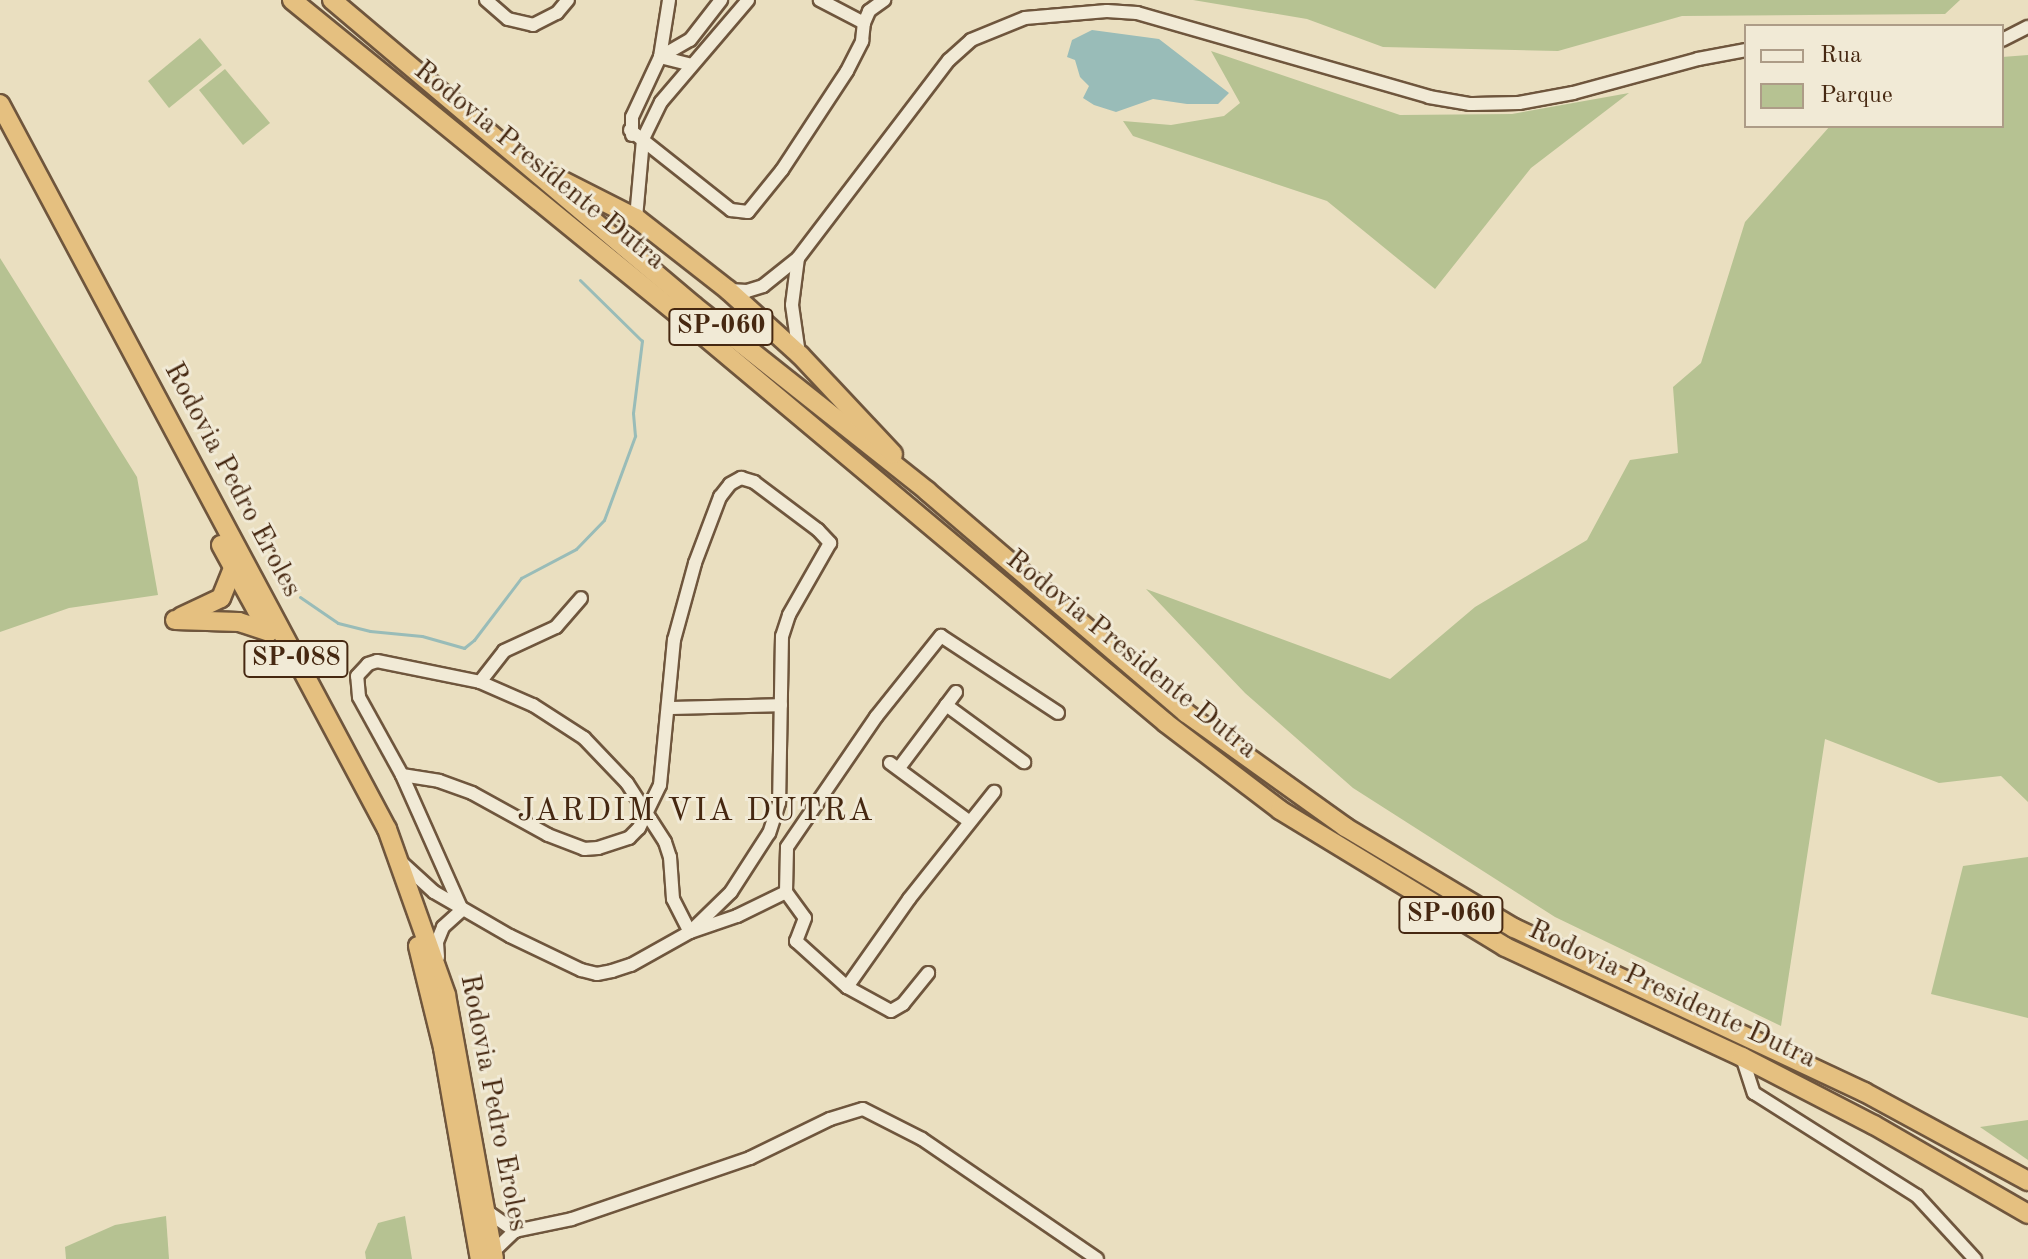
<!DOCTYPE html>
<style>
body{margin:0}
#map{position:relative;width:2028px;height:1259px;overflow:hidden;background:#eadfc0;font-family:"Old Standard TT",serif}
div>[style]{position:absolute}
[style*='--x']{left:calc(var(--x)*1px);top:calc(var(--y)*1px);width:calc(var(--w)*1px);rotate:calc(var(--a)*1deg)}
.green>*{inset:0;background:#b6c292}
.water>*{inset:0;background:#99bcb8}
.stream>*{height:3px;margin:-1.5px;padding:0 1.5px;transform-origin:1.5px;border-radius:1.5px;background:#99bcb8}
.roads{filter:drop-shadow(2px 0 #6f563d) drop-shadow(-2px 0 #6f563d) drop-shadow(0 2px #6f563d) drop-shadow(0 -2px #6f563d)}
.minor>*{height:12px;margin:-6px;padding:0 6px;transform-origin:6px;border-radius:6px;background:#f1ead6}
.highway>*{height:18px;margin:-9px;padding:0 9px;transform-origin:9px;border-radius:9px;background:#e5c080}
span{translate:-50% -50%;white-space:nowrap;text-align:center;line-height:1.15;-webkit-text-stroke:6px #f1ead6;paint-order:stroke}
.shield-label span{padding:2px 6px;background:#f1ead6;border:2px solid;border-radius:6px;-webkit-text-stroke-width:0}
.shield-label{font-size:26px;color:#462811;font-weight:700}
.street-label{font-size:28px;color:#462811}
.quarter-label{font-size:32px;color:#462811;letter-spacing:2px}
.legend{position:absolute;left:1744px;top:24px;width:260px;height:104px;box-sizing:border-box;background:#f1ead6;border:2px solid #ad9c87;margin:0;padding:10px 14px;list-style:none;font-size:24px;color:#462811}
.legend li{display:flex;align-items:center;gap:16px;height:40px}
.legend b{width:40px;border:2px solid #ad9c87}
</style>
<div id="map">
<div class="green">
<div style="clip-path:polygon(1193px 0,1960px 0,1945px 14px,1682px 16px,1558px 51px,1383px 47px,1307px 19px)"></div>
<div style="clip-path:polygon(200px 38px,222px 65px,169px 108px,148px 81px)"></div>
<div style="clip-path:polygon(1211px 51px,1400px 115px,1512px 114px,1629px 93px,1531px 168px,1435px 289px,1327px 201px,1133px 136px,1123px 121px,1171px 125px,1224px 116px,1240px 103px)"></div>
<div style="clip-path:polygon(2028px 55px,2028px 802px,2001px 776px,1939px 783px,1825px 739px,1781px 1026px,1555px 917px,1353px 788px,1245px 693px,1146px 589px,1390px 679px,1475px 607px,1587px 540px,1630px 460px,1678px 453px,1673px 387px,1701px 363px,1745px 222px,1830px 126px,2002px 126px,2002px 57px)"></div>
<div style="clip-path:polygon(225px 69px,270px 123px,243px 145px,199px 90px)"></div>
<div style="clip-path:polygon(0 258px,137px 477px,158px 595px,69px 608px,0 632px)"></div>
<div style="clip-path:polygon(2028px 857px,2028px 1018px,1931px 994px,1963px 866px)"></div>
<div style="clip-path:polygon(2028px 1120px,2028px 1160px,1980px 1127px)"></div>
<div style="clip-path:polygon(166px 1216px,169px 1259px,66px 1259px,65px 1247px,115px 1225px)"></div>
<div style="clip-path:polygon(405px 1216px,412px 1259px,366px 1259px,365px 1252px,378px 1223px)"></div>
</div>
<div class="water">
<div style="clip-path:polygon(1092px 30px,1159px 39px,1229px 93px,1218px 104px,1187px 104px,1153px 99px,1116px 112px,1094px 105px,1083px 98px,1089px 86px,1080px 77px,1075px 60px,1067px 57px,1072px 40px)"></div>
</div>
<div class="stream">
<div style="--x:300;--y:597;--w:46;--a:34.4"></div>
<div style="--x:338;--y:623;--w:33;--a:14"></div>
<div style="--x:370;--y:631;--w:52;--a:5.5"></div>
<div style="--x:422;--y:636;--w:44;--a:15.9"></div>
<div style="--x:464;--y:648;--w:13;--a:-39"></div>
<div style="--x:474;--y:640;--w:78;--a:-52.8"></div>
<div style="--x:521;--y:578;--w:62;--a:-27.8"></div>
<div style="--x:576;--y:549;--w:40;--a:-46"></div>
<div style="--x:604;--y:520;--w:90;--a:-69.7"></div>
<div style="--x:635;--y:436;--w:23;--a:-95"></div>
<div style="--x:633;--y:413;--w:73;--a:-82.9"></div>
<div style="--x:642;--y:341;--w:87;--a:-135.5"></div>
</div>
<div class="roads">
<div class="minor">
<div style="--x:486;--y:0;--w:29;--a:41"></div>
<div style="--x:508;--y:19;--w:26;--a:13"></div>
<div style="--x:533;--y:25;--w:27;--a:-27"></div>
<div style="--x:557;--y:13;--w:17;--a:-50"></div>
<div style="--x:864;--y:23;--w:13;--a:-67"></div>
<div style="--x:869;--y:11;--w:19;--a:-36"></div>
<div style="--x:2002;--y:40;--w:29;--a:-27"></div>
<div style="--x:660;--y:57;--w:34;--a:-30"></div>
<div style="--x:690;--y:40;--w:51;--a:-52.2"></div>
<div style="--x:660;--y:57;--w:32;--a:14"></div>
<div style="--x:630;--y:130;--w:129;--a:38.4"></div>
<div style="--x:731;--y:210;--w:17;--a:7"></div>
<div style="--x:748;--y:212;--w:54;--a:-51"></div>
<div style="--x:782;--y:170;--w:118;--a:-56.7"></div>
<div style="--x:847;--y:71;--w:34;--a:-63"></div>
<div style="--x:862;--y:41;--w:18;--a:-84"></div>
<div style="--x:864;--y:23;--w:50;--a:-152.4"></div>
<div style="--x:632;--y:135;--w:18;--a:-90"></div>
<div style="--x:632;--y:117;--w:66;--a:-65"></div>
<div style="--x:660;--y:57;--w:58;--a:-81"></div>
<div style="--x:636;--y:218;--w:79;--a:-84.9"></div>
<div style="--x:643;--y:139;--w:41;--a:-64.1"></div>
<div style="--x:661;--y:102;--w:134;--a:-49.5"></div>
<div style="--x:798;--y:258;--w:47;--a:97.3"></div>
<div style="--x:792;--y:305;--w:49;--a:81.9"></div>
<div style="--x:729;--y:290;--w:18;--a:3"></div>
<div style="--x:747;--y:291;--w:17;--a:-17"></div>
<div style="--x:763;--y:286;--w:45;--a:-38.7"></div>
<div style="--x:798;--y:258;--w:249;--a:-52.7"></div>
<div style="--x:949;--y:60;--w:30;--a:-42"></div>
<div style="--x:971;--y:40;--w:58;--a:-22.2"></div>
<div style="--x:1025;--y:18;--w:82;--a:-4.9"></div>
<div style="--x:1107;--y:11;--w:30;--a:4"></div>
<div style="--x:1137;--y:13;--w:304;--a:16"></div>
<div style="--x:1429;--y:97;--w:42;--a:9.7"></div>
<div style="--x:1470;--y:104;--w:49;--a:-1.2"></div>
<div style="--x:1519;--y:103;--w:55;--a:-10.5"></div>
<div style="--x:1573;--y:93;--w:130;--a:-15.2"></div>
<div style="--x:1698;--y:59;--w:49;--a:-10.6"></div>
<div style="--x:480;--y:682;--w:39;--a:-52"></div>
<div style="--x:504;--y:651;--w:57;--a:-24.8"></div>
<div style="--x:556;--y:627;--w:38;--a:-49"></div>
<div style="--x:946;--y:705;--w:97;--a:36.2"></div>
<div style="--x:668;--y:708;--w:113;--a:-1.5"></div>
<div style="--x:890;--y:763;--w:99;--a:36.4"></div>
<div style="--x:899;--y:768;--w:95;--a:-53.1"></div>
<div style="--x:402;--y:775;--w:37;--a:9"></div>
<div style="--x:439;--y:781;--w:35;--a:20"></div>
<div style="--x:472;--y:793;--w:87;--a:28.9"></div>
<div style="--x:548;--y:835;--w:39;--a:21"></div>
<div style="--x:584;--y:849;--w:14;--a:-4"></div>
<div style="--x:598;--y:848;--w:33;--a:-18"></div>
<div style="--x:629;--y:838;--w:14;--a:-45"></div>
<div style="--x:639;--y:828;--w:48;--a:-64"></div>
<div style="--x:660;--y:785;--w:146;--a:-84.5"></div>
<div style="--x:674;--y:640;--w:80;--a:-74.7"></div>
<div style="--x:695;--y:563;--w:71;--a:-69.3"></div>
<div style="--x:720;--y:497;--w:16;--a:-52"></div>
<div style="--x:730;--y:484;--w:13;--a:-29"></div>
<div style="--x:741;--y:478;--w:14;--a:17"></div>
<div style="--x:754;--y:482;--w:80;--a:36.9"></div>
<div style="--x:818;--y:530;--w:18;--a:47"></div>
<div style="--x:830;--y:543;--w:83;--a:119.7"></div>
<div style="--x:789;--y:615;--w:22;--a:108"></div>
<div style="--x:782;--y:636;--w:167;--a:91"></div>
<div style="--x:779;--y:803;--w:32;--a:108"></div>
<div style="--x:769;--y:833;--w:70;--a:122.8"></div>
<div style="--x:731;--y:892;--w:57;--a:135.7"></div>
<div style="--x:400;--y:861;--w:46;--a:42.4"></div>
<div style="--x:434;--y:892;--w:88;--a:30.1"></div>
<div style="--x:510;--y:936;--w:79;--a:25.6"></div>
<div style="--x:581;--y:970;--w:16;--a:14"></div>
<div style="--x:597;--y:974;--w:15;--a:-11"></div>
<div style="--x:612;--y:971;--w:20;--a:-18"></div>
<div style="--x:631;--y:965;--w:68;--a:-29.2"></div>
<div style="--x:690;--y:932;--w:50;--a:-18.8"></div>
<div style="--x:737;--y:916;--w:55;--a:-26.1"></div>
<div style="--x:786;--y:892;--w:45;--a:-88.7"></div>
<div style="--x:787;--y:847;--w:158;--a:-55.6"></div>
<div style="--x:876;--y:717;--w:104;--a:-51.3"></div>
<div style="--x:941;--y:636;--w:140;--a:33.3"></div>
<div style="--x:786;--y:892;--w:32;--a:54"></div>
<div style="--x:805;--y:918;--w:25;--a:111"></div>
<div style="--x:796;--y:941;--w:69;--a:42"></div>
<div style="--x:847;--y:987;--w:50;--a:28.6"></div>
<div style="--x:891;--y:1011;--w:14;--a:-30"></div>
<div style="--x:903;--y:1004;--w:40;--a:-51"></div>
<div style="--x:462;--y:910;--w:148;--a:-114"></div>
<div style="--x:402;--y:775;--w:89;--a:-118.9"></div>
<div style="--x:359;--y:697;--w:21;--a:-95"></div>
<div style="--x:357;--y:676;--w:16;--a:-47"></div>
<div style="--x:368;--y:664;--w:9;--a:-18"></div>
<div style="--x:377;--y:661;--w:105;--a:11.5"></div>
<div style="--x:480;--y:682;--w:58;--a:23.5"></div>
<div style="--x:533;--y:705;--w:61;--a:32.9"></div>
<div style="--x:584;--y:738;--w:62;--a:46.3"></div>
<div style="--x:627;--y:783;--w:70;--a:57.2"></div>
<div style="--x:665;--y:842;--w:16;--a:72"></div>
<div style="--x:670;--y:857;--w:42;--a:85.9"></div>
<div style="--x:673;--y:899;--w:37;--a:63"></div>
<div style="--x:438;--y:957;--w:15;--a:-94"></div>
<div style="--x:437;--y:942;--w:16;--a:-68"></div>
<div style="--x:443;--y:927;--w:25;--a:-42"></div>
<div style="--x:847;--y:987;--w:108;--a:-54.8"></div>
<div style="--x:909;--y:899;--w:137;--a:-51.5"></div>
<div style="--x:1742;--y:1057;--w:38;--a:72"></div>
<div style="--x:1754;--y:1093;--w:193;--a:32.3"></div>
<div style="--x:1917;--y:1196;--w:86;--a:47.4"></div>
<div style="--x:485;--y:1210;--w:37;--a:35"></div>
<div style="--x:493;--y:1252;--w:30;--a:-44"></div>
<div style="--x:515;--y:1231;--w:58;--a:-11.9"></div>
<div style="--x:572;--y:1219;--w:188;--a:-18.9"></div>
<div style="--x:750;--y:1158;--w:89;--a:-26"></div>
<div style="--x:830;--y:1119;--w:34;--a:-17"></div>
<div style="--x:863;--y:1109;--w:66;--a:27"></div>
<div style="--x:922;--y:1139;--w:212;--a:34.4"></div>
</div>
<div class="highway">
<div style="--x:292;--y:0;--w:513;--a:39.15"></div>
<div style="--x:690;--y:324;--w:621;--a:39.97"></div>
<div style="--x:1166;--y:723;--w:143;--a:37.3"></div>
<div style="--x:1280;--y:810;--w:263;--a:31.3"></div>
<div style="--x:1505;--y:947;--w:261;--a:24.9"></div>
<div style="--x:1742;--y:1057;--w:148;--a:27.3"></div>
<div style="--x:1874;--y:1125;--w:178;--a:30"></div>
<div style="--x:332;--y:0;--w:474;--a:40.2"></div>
<div style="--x:694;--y:306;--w:298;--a:38.4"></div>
<div style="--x:927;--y:491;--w:341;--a:40.6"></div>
<div style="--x:1186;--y:713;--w:196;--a:35.6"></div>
<div style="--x:1345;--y:827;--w:197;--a:30.9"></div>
<div style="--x:1514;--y:928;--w:387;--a:25.1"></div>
<div style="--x:1864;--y:1092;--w:187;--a:28.5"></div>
<div style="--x:0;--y:104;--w:822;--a:61.91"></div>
<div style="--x:387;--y:829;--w:176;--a:70.4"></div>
<div style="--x:446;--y:995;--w:268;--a:79.7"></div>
<div style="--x:557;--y:178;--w:89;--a:26.9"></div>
<div style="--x:636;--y:218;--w:117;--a:38"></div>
<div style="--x:728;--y:290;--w:97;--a:42.1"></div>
<div style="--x:800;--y:355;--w:136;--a:46.8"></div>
<div style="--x:221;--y:545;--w:98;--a:61.3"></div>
<div style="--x:181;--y:617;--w:44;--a:-25.4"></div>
<div style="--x:221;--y:598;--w:32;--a:-68"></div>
<div style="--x:175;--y:620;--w:64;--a:1.8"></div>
<div style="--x:239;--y:622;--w:32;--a:18"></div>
<div style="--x:418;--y:946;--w:105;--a:76.2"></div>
<div style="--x:443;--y:1048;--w:214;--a:80.1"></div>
</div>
</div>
<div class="shield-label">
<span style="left:721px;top:327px">SP-060</span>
<span style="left:296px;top:659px">SP-088</span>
<span style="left:1451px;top:915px">SP-060</span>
</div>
<div class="street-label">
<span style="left:539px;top:166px;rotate:39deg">Rodovia Presidente Dutra</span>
<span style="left:232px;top:480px;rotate:62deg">Rodovia Pedro Eroles</span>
<span style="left:1131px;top:655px;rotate:39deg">Rodovia Presidente Dutra</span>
<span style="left:1672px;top:995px;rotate:25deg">Rodovia Presidente Dutra</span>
<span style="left:493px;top:1103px;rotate:79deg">Rodovia Pedro Eroles</span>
</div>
<div class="quarter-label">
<span style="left:696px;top:812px">JARDIM VIA DUTRA</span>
</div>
<ul class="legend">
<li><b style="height:10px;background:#f1ead6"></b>Rua</li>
<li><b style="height:22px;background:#b6c292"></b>Parque</li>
</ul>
</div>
